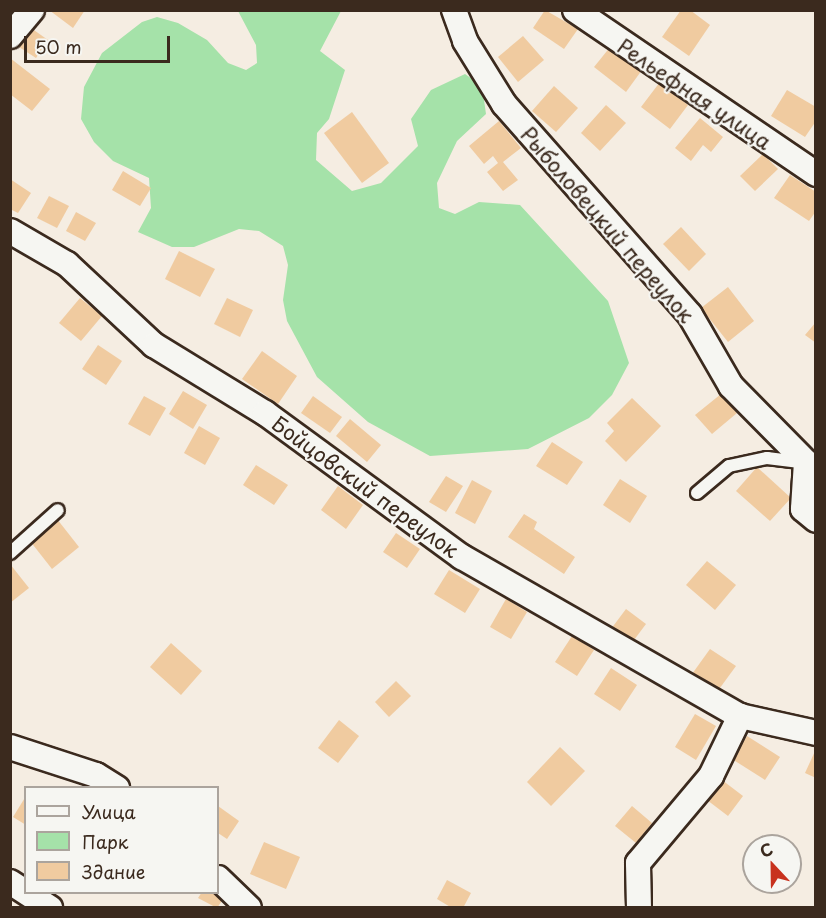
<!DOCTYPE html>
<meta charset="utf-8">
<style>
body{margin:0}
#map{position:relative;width:826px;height:918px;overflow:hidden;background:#f5ede2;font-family:"Playpen Sans",sans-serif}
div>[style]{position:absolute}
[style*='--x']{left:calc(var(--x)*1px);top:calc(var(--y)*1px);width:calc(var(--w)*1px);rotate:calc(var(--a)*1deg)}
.green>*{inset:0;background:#a5e2a9}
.building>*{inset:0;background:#f0cba0}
.roads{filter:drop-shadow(2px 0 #3b2a1e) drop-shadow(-2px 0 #3b2a1e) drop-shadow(0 2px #3b2a1e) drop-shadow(0 -2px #3b2a1e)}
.lane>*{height:12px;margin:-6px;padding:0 6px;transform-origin:6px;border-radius:6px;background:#f6f6f2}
.street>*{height:24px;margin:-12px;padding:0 12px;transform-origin:12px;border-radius:12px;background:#f6f6f2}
span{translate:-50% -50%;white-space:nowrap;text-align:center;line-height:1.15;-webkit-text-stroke:4.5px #f6f6f2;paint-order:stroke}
.street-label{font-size:21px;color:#3b2a1e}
.frame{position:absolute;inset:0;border:12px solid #3b2a1e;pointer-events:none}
.legend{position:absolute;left:24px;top:786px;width:195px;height:108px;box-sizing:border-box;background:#f6f6f2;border:2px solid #aba49d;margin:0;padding:8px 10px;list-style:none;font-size:18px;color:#3b2a1e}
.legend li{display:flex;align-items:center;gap:12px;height:30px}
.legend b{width:30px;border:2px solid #aba49d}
.north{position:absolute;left:742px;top:834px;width:60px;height:60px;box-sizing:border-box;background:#f6f6f2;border:2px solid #aba49d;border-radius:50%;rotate:338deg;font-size:16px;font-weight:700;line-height:24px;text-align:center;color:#3b2a1e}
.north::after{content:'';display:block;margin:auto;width:21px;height:27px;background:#c8321e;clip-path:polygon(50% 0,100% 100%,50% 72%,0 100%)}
.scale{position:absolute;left:24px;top:36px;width:146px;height:27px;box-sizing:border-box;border:3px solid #3b2a1e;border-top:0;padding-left:8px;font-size:18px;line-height:21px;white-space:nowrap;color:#3b2a1e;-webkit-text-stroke:4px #f6f6f2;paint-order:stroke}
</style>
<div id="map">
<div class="green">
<div style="clip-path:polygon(238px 11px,341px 11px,320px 51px,345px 70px,329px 119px,317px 133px,316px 160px,352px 191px,381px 183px,418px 146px,411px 119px,431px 90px,465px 74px,482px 86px,486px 114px,457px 141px,437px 183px,439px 208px,455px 214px,479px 202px,520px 205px,608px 301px,629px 363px,612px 395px,589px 418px,528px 449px,430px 456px,368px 422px,317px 377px,287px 321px,283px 300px,288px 265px,283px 246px,259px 231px,239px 229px,194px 247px,172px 247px,138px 232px,151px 208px,149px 178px,113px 161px,94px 142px,81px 119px,84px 87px,102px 53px,142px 22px,157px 17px,178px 23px,207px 40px,228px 63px,246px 70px,257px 63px,256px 45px)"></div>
</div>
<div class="building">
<div style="clip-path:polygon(49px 10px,85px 10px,73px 28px)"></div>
<div style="clip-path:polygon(545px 10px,578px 29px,564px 49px,533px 28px)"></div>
<div style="clip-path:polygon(681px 10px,690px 10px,710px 25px,689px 56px,662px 37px)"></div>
<div style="clip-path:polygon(31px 28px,48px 40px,36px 58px,19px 47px)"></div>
<div style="clip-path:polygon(523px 36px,544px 60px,518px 82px,498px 57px)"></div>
<div style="clip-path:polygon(611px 46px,642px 70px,626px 92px,594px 67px)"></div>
<div style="clip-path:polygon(10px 58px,50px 89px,32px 111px,10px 94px)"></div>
<div style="clip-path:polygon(663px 78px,680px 91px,679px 98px,688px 105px,670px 129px,641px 107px)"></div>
<div style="clip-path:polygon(554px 86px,578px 108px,556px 132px,532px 111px)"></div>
<div style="clip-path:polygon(787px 90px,816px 107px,816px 121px,805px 137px,771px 116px)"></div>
<div style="clip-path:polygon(606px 105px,626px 123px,600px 151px,581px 133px)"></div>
<div style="clip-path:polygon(352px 112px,389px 163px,362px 183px,324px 133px)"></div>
<div style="clip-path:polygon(700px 118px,723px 137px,711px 152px,703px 145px,691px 161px,675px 148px)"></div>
<div style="clip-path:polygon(499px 121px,521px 148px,503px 162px,518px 180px,503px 191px,487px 172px,498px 163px,493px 156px,484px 164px,469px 146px)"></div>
<div style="clip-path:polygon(763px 154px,778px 169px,755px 191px,740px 176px)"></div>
<div style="clip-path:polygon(123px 171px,151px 188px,140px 206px,112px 190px)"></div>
<div style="clip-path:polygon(790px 175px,816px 192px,816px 211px,809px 221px,774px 198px)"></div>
<div style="clip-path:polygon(10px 179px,31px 193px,18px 213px,10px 209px)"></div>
<div style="clip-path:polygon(49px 196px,69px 206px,57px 228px,37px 218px)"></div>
<div style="clip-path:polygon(76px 212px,96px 223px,85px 241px,66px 231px)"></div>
<div style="clip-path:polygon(681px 227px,706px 254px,689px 271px,663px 244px)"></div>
<div style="clip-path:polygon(179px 251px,215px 269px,200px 297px,165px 279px)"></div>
<div style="clip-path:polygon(728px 287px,754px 321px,728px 342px,701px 308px)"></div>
<div style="clip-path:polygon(80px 298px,102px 316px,81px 341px,59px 323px)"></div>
<div style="clip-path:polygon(227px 298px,253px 310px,240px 337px,214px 324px)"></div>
<div style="clip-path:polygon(816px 322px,816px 343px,805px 335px)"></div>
<div style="clip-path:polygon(98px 345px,122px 361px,106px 385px,82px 369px)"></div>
<div style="clip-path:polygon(262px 351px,297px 376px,278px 404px,242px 379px)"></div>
<div style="clip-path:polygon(183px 391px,207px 405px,193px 429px,169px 414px)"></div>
<div style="clip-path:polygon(721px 394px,737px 413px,712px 434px,695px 415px)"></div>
<div style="clip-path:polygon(144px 396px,166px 408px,150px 436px,128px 424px)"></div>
<div style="clip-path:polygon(313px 396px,342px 417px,330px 433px,301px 413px)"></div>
<div style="clip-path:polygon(632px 398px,661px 426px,626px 462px,605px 441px,614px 431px,607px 423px)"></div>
<div style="clip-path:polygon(350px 419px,381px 445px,367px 462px,336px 436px)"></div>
<div style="clip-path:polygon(199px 426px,220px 438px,205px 465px,184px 453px)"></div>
<div style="clip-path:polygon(552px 442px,583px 462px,567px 485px,536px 466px)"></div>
<div style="clip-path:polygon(256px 465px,288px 485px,274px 505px,243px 485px)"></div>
<div style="clip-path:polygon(757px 467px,791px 498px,770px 521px,736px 491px)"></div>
<div style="clip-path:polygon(446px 476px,463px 486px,446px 512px,429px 502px)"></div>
<div style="clip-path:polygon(620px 479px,647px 496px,630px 523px,603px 505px)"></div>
<div style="clip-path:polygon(472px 480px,492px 491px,475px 524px,455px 513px)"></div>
<div style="clip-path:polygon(338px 486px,363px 505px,346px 529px,321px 510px)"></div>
<div style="clip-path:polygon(524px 514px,537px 522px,534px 529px,575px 557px,564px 574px,508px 537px)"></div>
<div style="clip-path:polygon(57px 519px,79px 547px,52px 569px,30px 541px)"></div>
<div style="clip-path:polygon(396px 533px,420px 549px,407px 568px,383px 552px)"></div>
<div style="clip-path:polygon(707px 561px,736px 585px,715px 610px,686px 585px)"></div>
<div style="clip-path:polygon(10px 564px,29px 588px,10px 603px)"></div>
<div style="clip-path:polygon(449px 570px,480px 589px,465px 613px,434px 594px)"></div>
<div style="clip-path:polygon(506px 599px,527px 612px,511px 639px,490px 627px)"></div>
<div style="clip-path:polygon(626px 609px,646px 624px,631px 644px,611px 629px)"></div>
<div style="clip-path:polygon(572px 636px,594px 650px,577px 676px,555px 662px)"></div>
<div style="clip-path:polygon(171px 643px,202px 671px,181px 695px,150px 667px)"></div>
<div style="clip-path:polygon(710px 649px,736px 666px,717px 692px,692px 674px)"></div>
<div style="clip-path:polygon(611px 668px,637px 685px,620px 711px,594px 694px)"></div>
<div style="clip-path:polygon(396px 681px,411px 696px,389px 717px,375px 702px)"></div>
<div style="clip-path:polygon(695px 714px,716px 726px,696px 760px,675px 747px)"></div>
<div style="clip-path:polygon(339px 720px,359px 736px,338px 763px,318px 748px)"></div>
<div style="clip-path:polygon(747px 736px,780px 757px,765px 780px,732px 759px)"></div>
<div style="clip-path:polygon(560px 747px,585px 771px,551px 806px,527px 782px)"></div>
<div style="clip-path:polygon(816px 749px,816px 778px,805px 773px)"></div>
<div style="clip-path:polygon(722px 780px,743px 796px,728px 816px,707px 800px)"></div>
<div style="clip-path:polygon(26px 796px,26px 825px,13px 817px)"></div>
<div style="clip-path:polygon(218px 806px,239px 821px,227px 839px,218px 833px)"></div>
<div style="clip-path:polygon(632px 806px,652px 823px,636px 843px,615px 826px)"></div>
<div style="clip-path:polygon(264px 842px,300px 857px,286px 889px,250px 874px)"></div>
<div style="clip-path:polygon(447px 880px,471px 893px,463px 908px,452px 908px,437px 899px)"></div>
<div style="clip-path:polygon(202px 892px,228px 892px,217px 908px,198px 898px)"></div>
</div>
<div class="roads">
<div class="lane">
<div style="--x:697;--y:493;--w:42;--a:-40.2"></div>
<div style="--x:729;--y:466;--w:39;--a:-12"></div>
<div style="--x:767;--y:458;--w:35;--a:7"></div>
<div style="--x:10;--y:553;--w:64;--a:-41.9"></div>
</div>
<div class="street">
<div style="--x:454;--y:10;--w:33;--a:70"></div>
<div style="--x:465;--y:41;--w:74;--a:58.2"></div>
<div style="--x:504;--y:104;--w:281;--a:48.6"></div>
<div style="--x:690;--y:315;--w:82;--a:60"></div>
<div style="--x:731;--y:386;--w:107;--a:45.4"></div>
<div style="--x:806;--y:462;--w:47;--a:93.7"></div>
<div style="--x:803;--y:509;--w:17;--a:40"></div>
<div style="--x:575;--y:10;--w:292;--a:34.2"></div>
<div style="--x:10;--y:36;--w:34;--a:-50"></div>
<div style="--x:10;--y:231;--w:66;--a:30.1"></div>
<div style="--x:67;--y:264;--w:119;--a:43"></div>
<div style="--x:154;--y:345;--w:130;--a:31.5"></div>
<div style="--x:265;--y:413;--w:244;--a:36.2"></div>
<div style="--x:462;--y:557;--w:320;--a:29.8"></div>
<div style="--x:740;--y:716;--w:78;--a:12.6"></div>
<div style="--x:10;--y:747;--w:90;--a:18"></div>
<div style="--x:96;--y:775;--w:25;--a:32"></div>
<div style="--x:218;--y:878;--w:43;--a:44.1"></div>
<div style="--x:10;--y:882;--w:48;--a:33"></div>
<div style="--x:639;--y:908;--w:45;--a:-91.3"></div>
<div style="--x:638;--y:863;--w:114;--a:-50"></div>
<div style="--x:711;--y:776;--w:67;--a:-64.2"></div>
</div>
</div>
<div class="street-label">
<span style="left:695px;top:93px;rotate:34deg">Рельефная улица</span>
<span style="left:608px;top:224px;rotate:49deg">Рыболовецкий переулок</span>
<span style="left:366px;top:486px;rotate:36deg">Бойцовский переулок</span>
</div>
<div class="frame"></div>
<ul class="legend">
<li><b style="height:8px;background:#f6f6f2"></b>Улица</li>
<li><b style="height:16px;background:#a5e2a9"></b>Парк</li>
<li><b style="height:16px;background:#f0cba0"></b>Здание</li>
</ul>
<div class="north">С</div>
<div class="scale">50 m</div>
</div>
